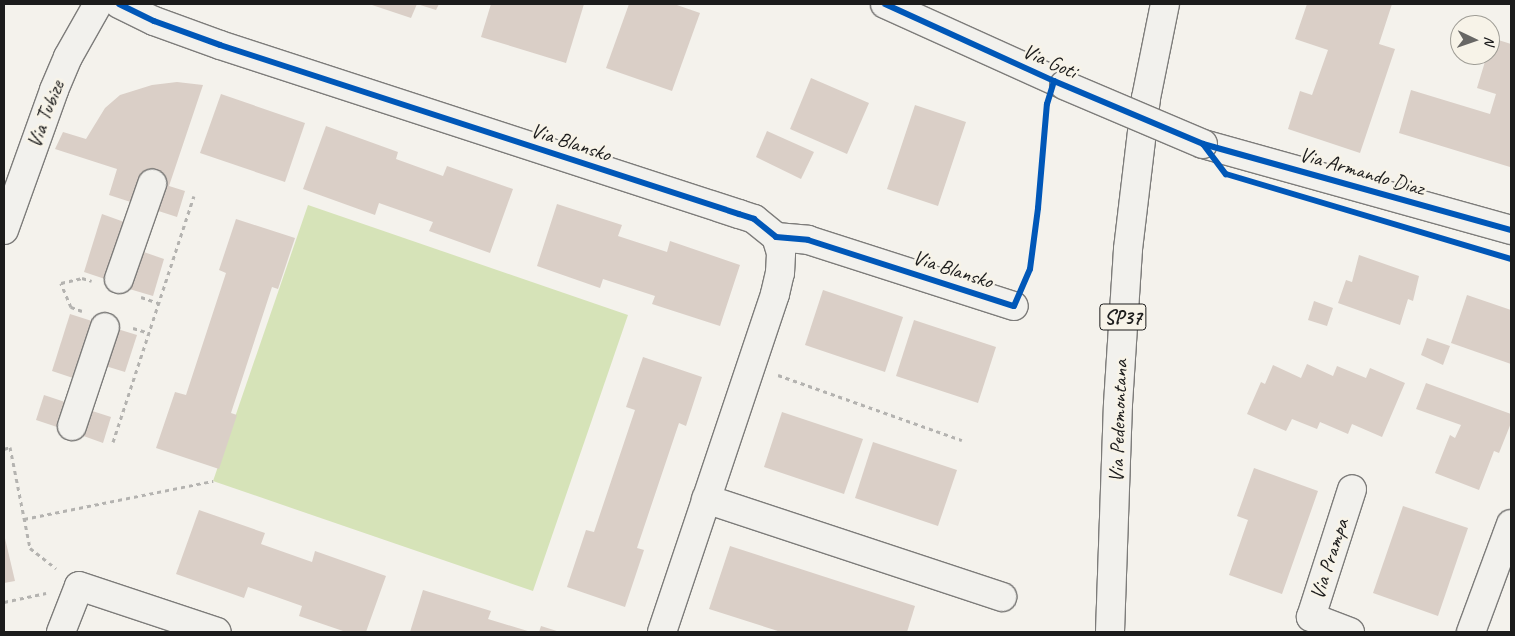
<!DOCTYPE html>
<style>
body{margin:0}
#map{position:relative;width:1515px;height:636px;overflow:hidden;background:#f4f2ec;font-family:Caveat,sans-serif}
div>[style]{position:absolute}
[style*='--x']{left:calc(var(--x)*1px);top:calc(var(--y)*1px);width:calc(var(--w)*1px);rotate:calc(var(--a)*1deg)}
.green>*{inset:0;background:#d6e3b8}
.building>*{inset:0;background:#dacfc7}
.path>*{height:3px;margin-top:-1.5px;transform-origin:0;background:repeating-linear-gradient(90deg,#b4b3b0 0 4px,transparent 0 8px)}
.roads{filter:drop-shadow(1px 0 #7d7c7a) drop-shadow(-1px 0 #7d7c7a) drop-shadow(0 1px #7d7c7a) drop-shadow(0 -1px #7d7c7a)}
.minor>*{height:28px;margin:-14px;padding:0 14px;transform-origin:14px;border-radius:14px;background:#f2f1ed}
.major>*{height:28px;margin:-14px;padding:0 14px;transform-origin:14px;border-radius:14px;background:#f2f1ed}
.bridges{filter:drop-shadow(1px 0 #7d7c7a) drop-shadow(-1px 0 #7d7c7a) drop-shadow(0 1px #7d7c7a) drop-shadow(0 -1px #7d7c7a)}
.minor-bridge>*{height:28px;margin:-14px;padding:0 14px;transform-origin:14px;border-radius:14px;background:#f2f1ed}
.cycleway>*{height:6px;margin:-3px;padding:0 3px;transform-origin:3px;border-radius:3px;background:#0057b8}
span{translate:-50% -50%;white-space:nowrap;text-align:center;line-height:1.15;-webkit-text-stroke:5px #f7f3e8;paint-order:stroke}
.shield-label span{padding:1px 4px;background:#f7f3e8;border:1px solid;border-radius:4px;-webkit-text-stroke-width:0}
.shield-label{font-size:20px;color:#1c1c1c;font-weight:700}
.street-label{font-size:21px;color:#1c1c1c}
.frame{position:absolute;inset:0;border:5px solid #1c1c1c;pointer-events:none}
.north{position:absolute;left:1450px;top:15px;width:50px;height:50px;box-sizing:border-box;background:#f7f3e8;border:1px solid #9f9d96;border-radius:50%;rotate:93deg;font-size:14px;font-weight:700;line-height:20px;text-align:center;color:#1c1c1c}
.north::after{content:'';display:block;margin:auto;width:18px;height:22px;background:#686765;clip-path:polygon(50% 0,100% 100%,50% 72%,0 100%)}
</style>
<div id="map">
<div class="green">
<div style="clip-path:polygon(308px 205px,628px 315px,533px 591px,213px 481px)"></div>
</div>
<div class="building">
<div style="clip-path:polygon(369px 4px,417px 4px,411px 18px)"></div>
<div style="clip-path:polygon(417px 4px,439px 4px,436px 10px)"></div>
<div style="clip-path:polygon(491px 4px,584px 4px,566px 63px,481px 37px)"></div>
<div style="clip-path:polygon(629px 4px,674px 4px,700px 13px,672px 91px,606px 68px)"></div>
<div style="clip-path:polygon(1307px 4px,1392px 4px,1379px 44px,1395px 49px,1360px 153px,1288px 129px,1300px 91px,1312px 95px,1328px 50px,1295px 39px)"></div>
<div style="clip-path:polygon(1492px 38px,1511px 44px,1510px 167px,1399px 133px,1411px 90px,1490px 114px,1496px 94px,1477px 88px,1487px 55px,1490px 55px)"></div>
<div style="clip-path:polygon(811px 78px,869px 103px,847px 154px,790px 129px)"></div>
<div style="clip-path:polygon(177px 82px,203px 85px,169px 186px,185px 191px,177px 217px,109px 195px,117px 169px,55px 149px,63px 132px,86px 139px,105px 108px,120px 95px,152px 85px)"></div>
<div style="clip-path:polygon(221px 94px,305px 123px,285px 182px,200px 153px)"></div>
<div style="clip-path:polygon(915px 105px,966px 122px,938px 206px,887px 189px)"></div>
<div style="clip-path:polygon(326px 126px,398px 152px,396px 159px,443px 176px,447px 166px,513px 189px,490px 253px,429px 231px,433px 222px,379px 203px,375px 215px,303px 189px)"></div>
<div style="clip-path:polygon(767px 131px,814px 152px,801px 179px,756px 157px)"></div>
<div style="clip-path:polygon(557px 204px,622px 225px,618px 236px,667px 252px,670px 241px,740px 265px,720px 326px,652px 304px,655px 296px,603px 279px,600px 288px,537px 266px)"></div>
<div style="clip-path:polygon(102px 214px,127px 223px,108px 280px,84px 272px)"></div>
<div style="clip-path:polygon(236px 219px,295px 238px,278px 289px,272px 287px,231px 413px,237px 415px,219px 469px,156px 448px,175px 392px,186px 395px,226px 273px,219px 270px)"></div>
<div style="clip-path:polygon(138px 250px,164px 259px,153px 296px,126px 288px)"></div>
<div style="clip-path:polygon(1359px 255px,1419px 276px,1413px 301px,1408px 299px,1400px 325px,1338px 303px,1346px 280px,1352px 282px)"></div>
<div style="clip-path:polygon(823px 290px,903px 317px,885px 372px,805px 345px)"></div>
<div style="clip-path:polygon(1467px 295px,1511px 310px,1511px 364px,1451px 343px)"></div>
<div style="clip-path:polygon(1314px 301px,1333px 308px,1327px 326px,1308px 320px)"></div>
<div style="clip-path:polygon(70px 314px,95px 322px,76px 379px,52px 371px)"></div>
<div style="clip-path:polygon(914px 320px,996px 347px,978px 403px,896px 376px)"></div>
<div style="clip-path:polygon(111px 327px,137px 335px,125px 372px,99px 364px)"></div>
<div style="clip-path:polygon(1427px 338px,1450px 346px,1443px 365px,1421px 355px)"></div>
<div style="clip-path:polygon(643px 357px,702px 377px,686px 426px,679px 423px,637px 548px,644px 550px,625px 607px,567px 587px,586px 530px,594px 532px,635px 410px,626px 407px)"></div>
<div style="clip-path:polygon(1307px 364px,1333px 376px,1337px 366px,1366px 378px,1370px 368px,1405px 383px,1382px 437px,1352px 424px,1348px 434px,1320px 422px,1317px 429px,1292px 419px,1286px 431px,1247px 414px,1261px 382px,1265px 384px,1273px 365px,1301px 378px)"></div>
<div style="clip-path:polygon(1426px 383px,1511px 414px,1511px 423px,1499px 453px,1494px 451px,1479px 490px,1435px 473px,1450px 435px,1455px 438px,1461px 425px,1416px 409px)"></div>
<div style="clip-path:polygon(44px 395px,68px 403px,60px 428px,36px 420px)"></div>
<div style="clip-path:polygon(86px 409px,111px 417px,103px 443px,78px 434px)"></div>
<div style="clip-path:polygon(782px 412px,863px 439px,844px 494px,764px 467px)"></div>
<div style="clip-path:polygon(873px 442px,957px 470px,938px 526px,855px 498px)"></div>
<div style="clip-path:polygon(1254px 468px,1318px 491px,1282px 594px,1229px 575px,1248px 520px,1237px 516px)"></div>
<div style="clip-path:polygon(1403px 506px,1468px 528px,1438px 616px,1373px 593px)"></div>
<div style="clip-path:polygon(199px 510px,265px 533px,261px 544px,312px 562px,315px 551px,386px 576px,366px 632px,346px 632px,299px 616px,302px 606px,248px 587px,244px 598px,176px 574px)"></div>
<div style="clip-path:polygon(4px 534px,15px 581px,4px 583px)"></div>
<div style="clip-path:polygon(730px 546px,915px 606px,907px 632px,781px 632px,709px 609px)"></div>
<div style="clip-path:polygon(423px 590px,491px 611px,488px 619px,531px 632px,410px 632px)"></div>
<div style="clip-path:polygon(541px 626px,560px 632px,539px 632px)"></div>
</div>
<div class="path">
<div style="--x:141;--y:297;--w:18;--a:19"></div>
<div style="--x:82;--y:311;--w:12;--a:-160"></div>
<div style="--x:71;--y:307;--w:26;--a:-113"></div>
<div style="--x:61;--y:283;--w:22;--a:-13"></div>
<div style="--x:82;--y:278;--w:10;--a:17"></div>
<div style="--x:133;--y:328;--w:17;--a:17"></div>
<div style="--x:778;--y:375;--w:195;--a:19.5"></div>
<div style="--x:113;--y:442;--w:259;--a:-71.8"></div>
<div style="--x:4;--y:449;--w:6;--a:-18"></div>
<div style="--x:10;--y:447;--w:103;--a:78.8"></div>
<div style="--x:30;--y:548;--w:33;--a:38"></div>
<div style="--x:24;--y:519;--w:193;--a:-11.4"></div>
<div style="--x:4;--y:602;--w:43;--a:-12.1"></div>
</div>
<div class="roads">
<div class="minor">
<div style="--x:119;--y:4;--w:39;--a:26"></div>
<div style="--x:154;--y:21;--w:70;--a:20"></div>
<div style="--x:220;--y:45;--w:546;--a:18.04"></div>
<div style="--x:739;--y:214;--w:16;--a:18"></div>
<div style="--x:754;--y:219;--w:28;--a:39"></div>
<div style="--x:776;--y:237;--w:32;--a:5"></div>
<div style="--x:808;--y:240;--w:216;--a:17.8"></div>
<div style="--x:885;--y:4;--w:196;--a:24.3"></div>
<div style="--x:1203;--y:144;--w:320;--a:15.6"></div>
<div style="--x:4;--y:230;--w:149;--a:-70.3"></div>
<div style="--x:54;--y:90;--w:36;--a:-67"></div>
<div style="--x:68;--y:57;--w:61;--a:-60.5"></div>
<div style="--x:119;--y:279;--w:101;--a:-70.8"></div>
<div style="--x:72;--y:426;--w:104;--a:-71.6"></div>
<div style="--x:706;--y:499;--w:312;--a:18.3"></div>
<div style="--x:61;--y:632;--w:49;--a:-68.6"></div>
<div style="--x:79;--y:586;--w:145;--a:18.4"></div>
<div style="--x:662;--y:632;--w:356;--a:-71.5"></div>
<div style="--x:775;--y:294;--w:22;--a:-77"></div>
<div style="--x:780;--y:273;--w:20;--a:-87"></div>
<div style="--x:781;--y:253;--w:17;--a:-107"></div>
<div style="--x:1350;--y:632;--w:42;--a:-159"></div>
<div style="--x:1311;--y:617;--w:134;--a:-72.2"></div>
<div style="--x:1471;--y:632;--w:115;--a:-69.7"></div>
</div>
<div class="major">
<div style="--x:1110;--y:632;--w:228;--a:-88"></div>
<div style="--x:1118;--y:404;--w:155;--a:-86.3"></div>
<div style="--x:1128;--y:249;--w:152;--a:-83.2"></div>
<div style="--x:1146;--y:98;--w:96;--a:-78.6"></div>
</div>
</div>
<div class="bridges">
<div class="minor-bridge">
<div style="--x:1064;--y:85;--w:151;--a:23"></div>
</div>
</div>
<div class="cycleway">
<div style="--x:119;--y:4;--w:39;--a:26"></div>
<div style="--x:154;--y:21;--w:70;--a:20"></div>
<div style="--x:220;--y:45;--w:546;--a:18.04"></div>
<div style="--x:739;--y:214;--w:16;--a:18"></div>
<div style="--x:754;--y:219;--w:28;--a:39"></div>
<div style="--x:776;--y:237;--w:32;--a:5"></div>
<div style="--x:808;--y:240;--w:216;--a:17.8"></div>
<div style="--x:1014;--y:306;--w:40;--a:-66.6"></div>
<div style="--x:1030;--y:269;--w:62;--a:-82.5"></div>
<div style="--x:1038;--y:208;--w:104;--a:-85.1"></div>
<div style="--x:1047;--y:104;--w:24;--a:-73"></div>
<div style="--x:885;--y:4;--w:186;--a:24.5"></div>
<div style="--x:1054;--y:81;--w:162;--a:22.9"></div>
<div style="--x:1203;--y:144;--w:320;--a:15.6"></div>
<div style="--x:1203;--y:144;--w:38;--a:53"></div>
<div style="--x:1226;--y:174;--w:297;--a:16.6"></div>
</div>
<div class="shield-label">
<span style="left:1123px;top:317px">SP37</span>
</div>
<div class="street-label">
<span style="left:1050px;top:61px;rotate:24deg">Via Goti</span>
<span style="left:45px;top:114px;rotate:-69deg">Via Tubize</span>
<span style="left:571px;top:142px;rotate:18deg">Via Blansko</span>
<span style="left:1362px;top:171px;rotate:16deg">Via Armando Diaz</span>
<span style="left:953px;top:269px;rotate:18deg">Via Blansko</span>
<span style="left:1118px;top:421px;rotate:-88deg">Via Pedemontana</span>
<span style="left:1329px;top:559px;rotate:-72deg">Via Prampa</span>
</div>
<div class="frame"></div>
<div class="north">N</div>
</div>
